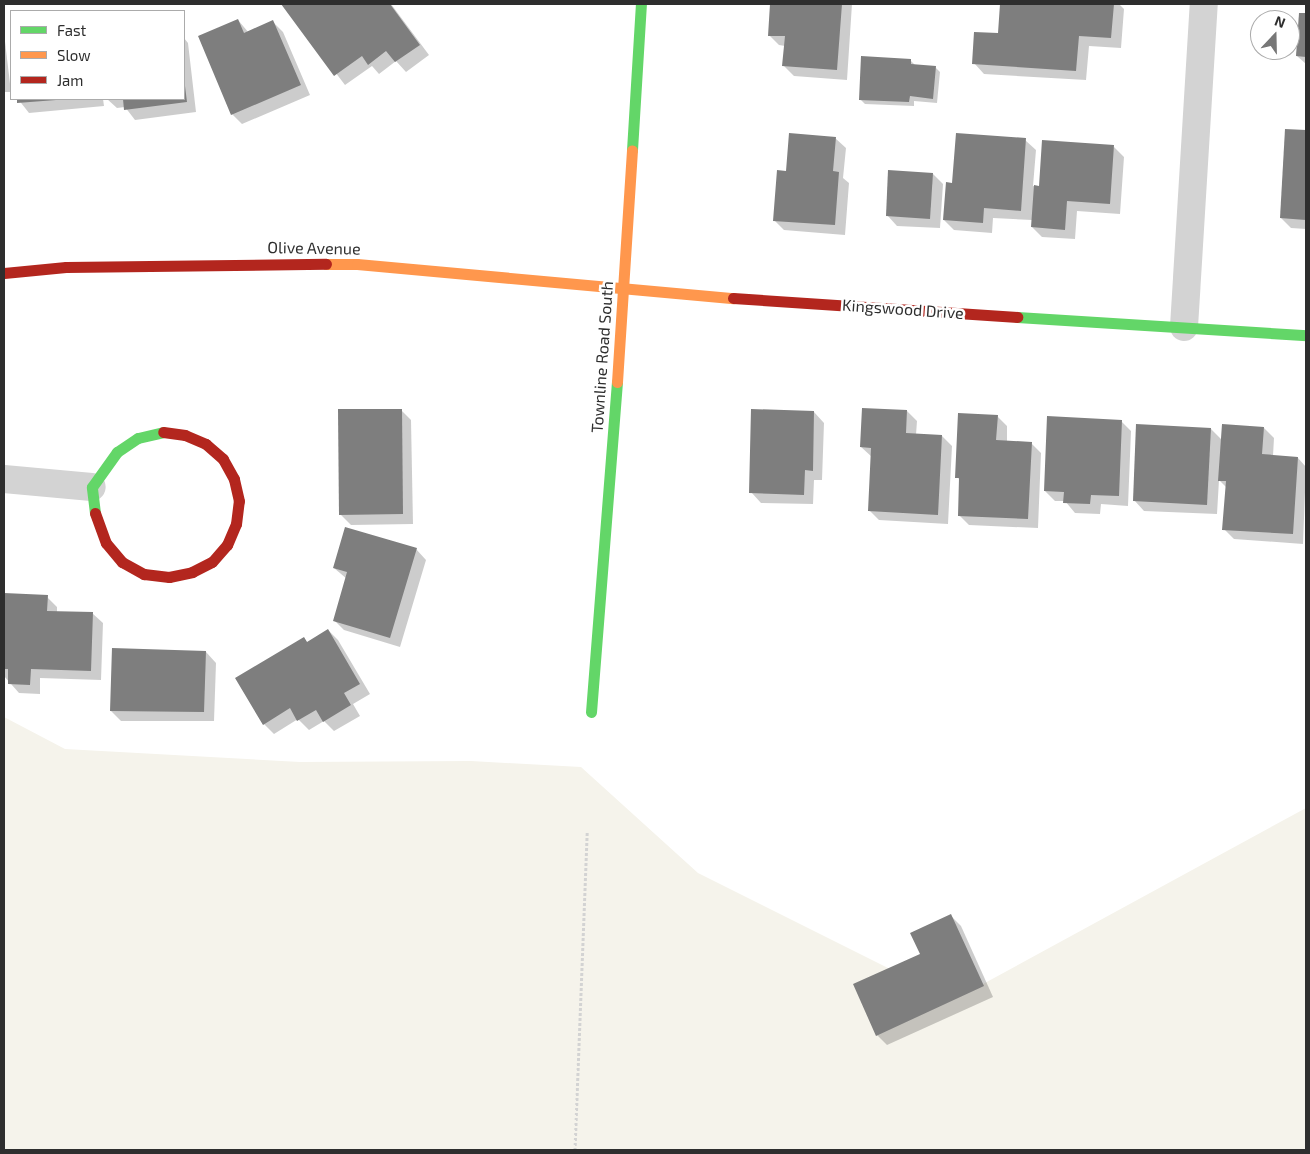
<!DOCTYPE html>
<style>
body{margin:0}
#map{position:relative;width:1310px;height:1154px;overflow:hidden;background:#fff;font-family:"Exo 2",sans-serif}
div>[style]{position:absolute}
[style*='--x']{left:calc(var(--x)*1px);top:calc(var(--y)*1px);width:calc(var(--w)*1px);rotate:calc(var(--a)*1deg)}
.green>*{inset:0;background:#f5f3eb}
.shadow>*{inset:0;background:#0003}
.building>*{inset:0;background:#7e7e7e}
.path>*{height:3px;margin-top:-1.5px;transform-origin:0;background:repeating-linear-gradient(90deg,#d3d3d3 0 2.5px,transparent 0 5px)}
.street>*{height:28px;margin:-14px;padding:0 14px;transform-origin:14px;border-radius:14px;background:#d3d3d3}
.fast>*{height:11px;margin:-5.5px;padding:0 5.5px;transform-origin:5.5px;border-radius:5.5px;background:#63d668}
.slow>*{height:11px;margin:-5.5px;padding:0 5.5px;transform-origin:5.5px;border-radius:5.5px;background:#ff974d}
.jam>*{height:11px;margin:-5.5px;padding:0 5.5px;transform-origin:5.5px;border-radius:5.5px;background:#b3261e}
span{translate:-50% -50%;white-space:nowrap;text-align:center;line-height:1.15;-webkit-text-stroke:5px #fff;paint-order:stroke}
.street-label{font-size:16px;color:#2e2e2e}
.frame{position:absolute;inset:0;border:5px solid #2e2e2e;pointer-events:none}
.legend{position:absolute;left:10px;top:10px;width:175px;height:90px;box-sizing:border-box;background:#fff;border:1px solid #ababab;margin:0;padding:6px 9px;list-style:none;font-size:15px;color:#2e2e2e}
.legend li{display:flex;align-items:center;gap:10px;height:25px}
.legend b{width:25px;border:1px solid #ababab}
.north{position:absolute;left:1250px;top:10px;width:50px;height:50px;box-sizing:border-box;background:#fff;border:1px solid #ababab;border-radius:50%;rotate:21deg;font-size:14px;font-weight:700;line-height:20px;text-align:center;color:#2e2e2e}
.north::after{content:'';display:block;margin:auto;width:18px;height:22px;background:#777;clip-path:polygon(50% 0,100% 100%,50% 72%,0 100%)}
</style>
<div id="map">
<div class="green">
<div style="clip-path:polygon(4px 717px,65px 749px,300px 762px,471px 761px,581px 767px,698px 873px,898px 973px,983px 984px,1306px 808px,1306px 1150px,4px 1150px)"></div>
</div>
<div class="shadow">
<div style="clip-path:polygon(283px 4px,391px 4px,429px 55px,406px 72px,396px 61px,379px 74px,372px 66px,345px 85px)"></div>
<div style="clip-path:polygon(771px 4px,852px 4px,847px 80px,794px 76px,784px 66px,785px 46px,779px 45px,769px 35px)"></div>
<div style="clip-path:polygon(1001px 4px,1119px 4px,1124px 9px,1121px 48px,1089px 46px,1086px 80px,984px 74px,974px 63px,999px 35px)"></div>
<div style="clip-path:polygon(1300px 14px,1306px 14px,1306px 64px,1297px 56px)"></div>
<div style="clip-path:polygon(238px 20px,249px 33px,273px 22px,283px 32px,310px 95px,242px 124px,232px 114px)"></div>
<div style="clip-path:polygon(4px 33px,11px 92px,4px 92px)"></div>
<div style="clip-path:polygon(184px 38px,188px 43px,196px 112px,135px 120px,125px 107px,117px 108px,107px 99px,184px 99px)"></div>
<div style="clip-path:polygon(910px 60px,916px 66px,935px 67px,940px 72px,937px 103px,914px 101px,914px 106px,865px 104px,860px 99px)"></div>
<div style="clip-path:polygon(18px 99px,103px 99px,104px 106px,29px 113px)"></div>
<div style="clip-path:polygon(1286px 130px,1306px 131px,1306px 229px,1291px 228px,1281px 218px)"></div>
<div style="clip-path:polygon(835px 138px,846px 148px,843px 178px,849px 183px,845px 235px,784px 230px,774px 220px,787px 173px)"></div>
<div style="clip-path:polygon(1025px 140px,1036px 150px,1033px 186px,1040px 187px,1114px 147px,1124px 157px,1120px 214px,1077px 211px,1075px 239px,1042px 237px,1032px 227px,1032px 220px,993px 218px,992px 233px,954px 230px,944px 220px,953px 184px)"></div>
<div style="clip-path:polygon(933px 174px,943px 184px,940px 228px,897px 226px,887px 215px)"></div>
<div style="clip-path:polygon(401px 410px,411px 420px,413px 524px,351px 525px,340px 514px)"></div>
<div style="clip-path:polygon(907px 411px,917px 421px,916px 435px,942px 436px,952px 446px,948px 524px,879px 520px,869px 510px,872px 457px,861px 447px)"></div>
<div style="clip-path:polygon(814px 412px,824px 423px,822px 480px,814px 480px,813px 504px,761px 503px,751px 492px)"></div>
<div style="clip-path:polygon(997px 416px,1007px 426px,1007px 442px,1031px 443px,1041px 453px,1038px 528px,969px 525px,959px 515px,961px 481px,957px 477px)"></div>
<div style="clip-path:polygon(1121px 421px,1131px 431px,1128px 506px,1101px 504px,1100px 514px,1075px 513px,1065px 501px,1055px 501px,1045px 491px)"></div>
<div style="clip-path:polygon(1264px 428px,1274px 438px,1273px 456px,1298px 458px,1306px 467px,1303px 544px,1234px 539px,1224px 529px,1227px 488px,1219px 480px,1217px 514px,1144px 511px,1134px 500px,1211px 429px,1222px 440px)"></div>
<div style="clip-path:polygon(416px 549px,426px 560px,400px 647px,344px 630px,334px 620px,347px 579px,334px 568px)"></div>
<div style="clip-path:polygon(4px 595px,47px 597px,57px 607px,57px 612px,92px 613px,103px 623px,101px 680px,40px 678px,40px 694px,19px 693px,4px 676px)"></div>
<div style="clip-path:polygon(328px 630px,338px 640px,370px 694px,353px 704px,360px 716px,334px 731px,324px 721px,309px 730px,298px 719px,274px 734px,264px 724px,304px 639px,308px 643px)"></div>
<div style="clip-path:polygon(206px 652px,216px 663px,214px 721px,121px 721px,111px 711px)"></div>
<div style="clip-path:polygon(951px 916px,961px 926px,993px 997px,887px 1045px,877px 1035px,921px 955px)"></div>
</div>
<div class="building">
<div style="clip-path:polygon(281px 4px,390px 4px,420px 45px,395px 62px,386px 51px,368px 65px,362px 56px,334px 76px)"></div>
<div style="clip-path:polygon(770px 4px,842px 4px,837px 70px,782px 66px,785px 36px,768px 36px)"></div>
<div style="clip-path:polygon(1000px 4px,1114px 4px,1111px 38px,1079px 36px,1076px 71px,972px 64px,974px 32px,998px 33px)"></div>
<div style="clip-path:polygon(1299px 13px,1306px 13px,1306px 57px,1296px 56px)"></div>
<div style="clip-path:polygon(238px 19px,244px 33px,273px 20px,301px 85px,231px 115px,198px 36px)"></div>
<div style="clip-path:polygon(861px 56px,911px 59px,911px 64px,936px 66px,933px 99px,910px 96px,909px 102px,859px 100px)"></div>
<div style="clip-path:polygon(185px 86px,187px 102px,124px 110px,123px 99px,184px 99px)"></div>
<div style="clip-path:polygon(17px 99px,55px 99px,56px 100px,17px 103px)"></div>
<div style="clip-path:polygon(1285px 129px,1306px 130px,1306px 220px,1280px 218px)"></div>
<div style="clip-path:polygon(789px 133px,836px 137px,833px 171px,839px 172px,835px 225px,773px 221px,777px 170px,786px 171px)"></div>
<div style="clip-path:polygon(956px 133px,1026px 138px,1021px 211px,984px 208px,983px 223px,943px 220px,946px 182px,952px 183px)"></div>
<div style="clip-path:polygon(1042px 140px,1114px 145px,1110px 204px,1067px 201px,1065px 230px,1031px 227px,1034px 185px,1039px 186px)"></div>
<div style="clip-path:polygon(888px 170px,933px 173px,930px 219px,886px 216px)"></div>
<div style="clip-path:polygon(862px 408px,907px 410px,906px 433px,942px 435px,938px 515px,868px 511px,871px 448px,860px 447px)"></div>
<div style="clip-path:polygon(338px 409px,402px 409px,403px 514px,339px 515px)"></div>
<div style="clip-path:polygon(751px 409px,814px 411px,813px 471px,805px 470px,804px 495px,749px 493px)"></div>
<div style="clip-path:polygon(958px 413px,998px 415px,996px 440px,1032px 442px,1028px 519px,958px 516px,959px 478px,955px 478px)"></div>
<div style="clip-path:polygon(1047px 416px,1122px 420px,1119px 496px,1091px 495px,1090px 504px,1063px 503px,1064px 492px,1044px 491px)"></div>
<div style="clip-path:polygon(1136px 424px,1211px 428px,1207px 505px,1133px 501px)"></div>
<div style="clip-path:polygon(1222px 424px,1264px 427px,1262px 454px,1298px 457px,1293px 534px,1222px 530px,1226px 481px,1218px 481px)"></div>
<div style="clip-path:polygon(345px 527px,417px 548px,390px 638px,333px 621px,347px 572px,333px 568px)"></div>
<div style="clip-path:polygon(4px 593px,48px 595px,47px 611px,93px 612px,91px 671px,31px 669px,30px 685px,8px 684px,8px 669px,4px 669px)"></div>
<div style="clip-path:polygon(328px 629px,360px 684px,344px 693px,351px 705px,323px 722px,316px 710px,297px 721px,290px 708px,263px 725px,235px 678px,304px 637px,307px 642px)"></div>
<div style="clip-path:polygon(112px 648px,206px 651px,204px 712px,110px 711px)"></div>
<div style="clip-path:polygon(951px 914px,984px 986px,876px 1036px,853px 984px,920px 954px,910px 933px)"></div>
</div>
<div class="path">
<div style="--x:575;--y:1150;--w:318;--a:-87.8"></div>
</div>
<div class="street">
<div style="--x:1184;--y:327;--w:324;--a:-86.5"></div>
<div style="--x:4;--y:479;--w:88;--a:5.2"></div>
</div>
<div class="fast">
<div style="--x:632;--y:150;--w:146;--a:-86.5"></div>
<div style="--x:1017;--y:317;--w:290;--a:3.6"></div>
<div style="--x:95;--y:513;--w:26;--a:-97"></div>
<div style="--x:92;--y:487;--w:43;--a:-54.5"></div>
<div style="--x:117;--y:452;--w:25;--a:-34"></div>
<div style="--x:138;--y:438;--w:26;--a:-13"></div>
<div style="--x:591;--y:712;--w:331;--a:-85.5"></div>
</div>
<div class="slow">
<div style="--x:326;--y:264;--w:31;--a:0"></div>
<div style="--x:357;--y:264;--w:378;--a:5.2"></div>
<div style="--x:617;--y:382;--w:232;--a:-86.3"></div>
</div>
<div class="jam">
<div style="--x:4;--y:273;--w:62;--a:-5.5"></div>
<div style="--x:66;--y:267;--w:260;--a:-0.7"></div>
<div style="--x:733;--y:298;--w:285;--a:3.8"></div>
<div style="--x:95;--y:513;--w:32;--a:70"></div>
<div style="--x:106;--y:543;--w:25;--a:50"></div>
<div style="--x:122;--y:562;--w:25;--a:29"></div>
<div style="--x:144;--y:574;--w:25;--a:7"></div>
<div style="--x:169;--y:577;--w:24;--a:-12"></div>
<div style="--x:192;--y:572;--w:22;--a:-27"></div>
<div style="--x:212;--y:562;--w:23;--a:-49"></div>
<div style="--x:227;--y:545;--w:23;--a:-67"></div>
<div style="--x:236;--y:524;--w:23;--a:-83"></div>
<div style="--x:239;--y:501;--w:23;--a:-103"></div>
<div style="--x:234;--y:479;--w:23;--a:-119"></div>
<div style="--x:223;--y:459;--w:23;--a:-139"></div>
<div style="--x:206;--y:444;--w:23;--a:-157"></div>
<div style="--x:185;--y:435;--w:22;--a:-172"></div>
</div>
<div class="street-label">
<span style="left:314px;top:248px;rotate:1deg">Olive Avenue</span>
<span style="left:903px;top:309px;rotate:4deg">Kingswood Drive</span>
<span style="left:602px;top:357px;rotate:-86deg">Townline Road South</span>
</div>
<div class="frame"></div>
<ul class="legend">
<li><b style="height:6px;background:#63d668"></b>Fast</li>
<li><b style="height:6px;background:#ff974d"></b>Slow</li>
<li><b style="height:6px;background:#b3261e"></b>Jam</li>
</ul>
<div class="north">N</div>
</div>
